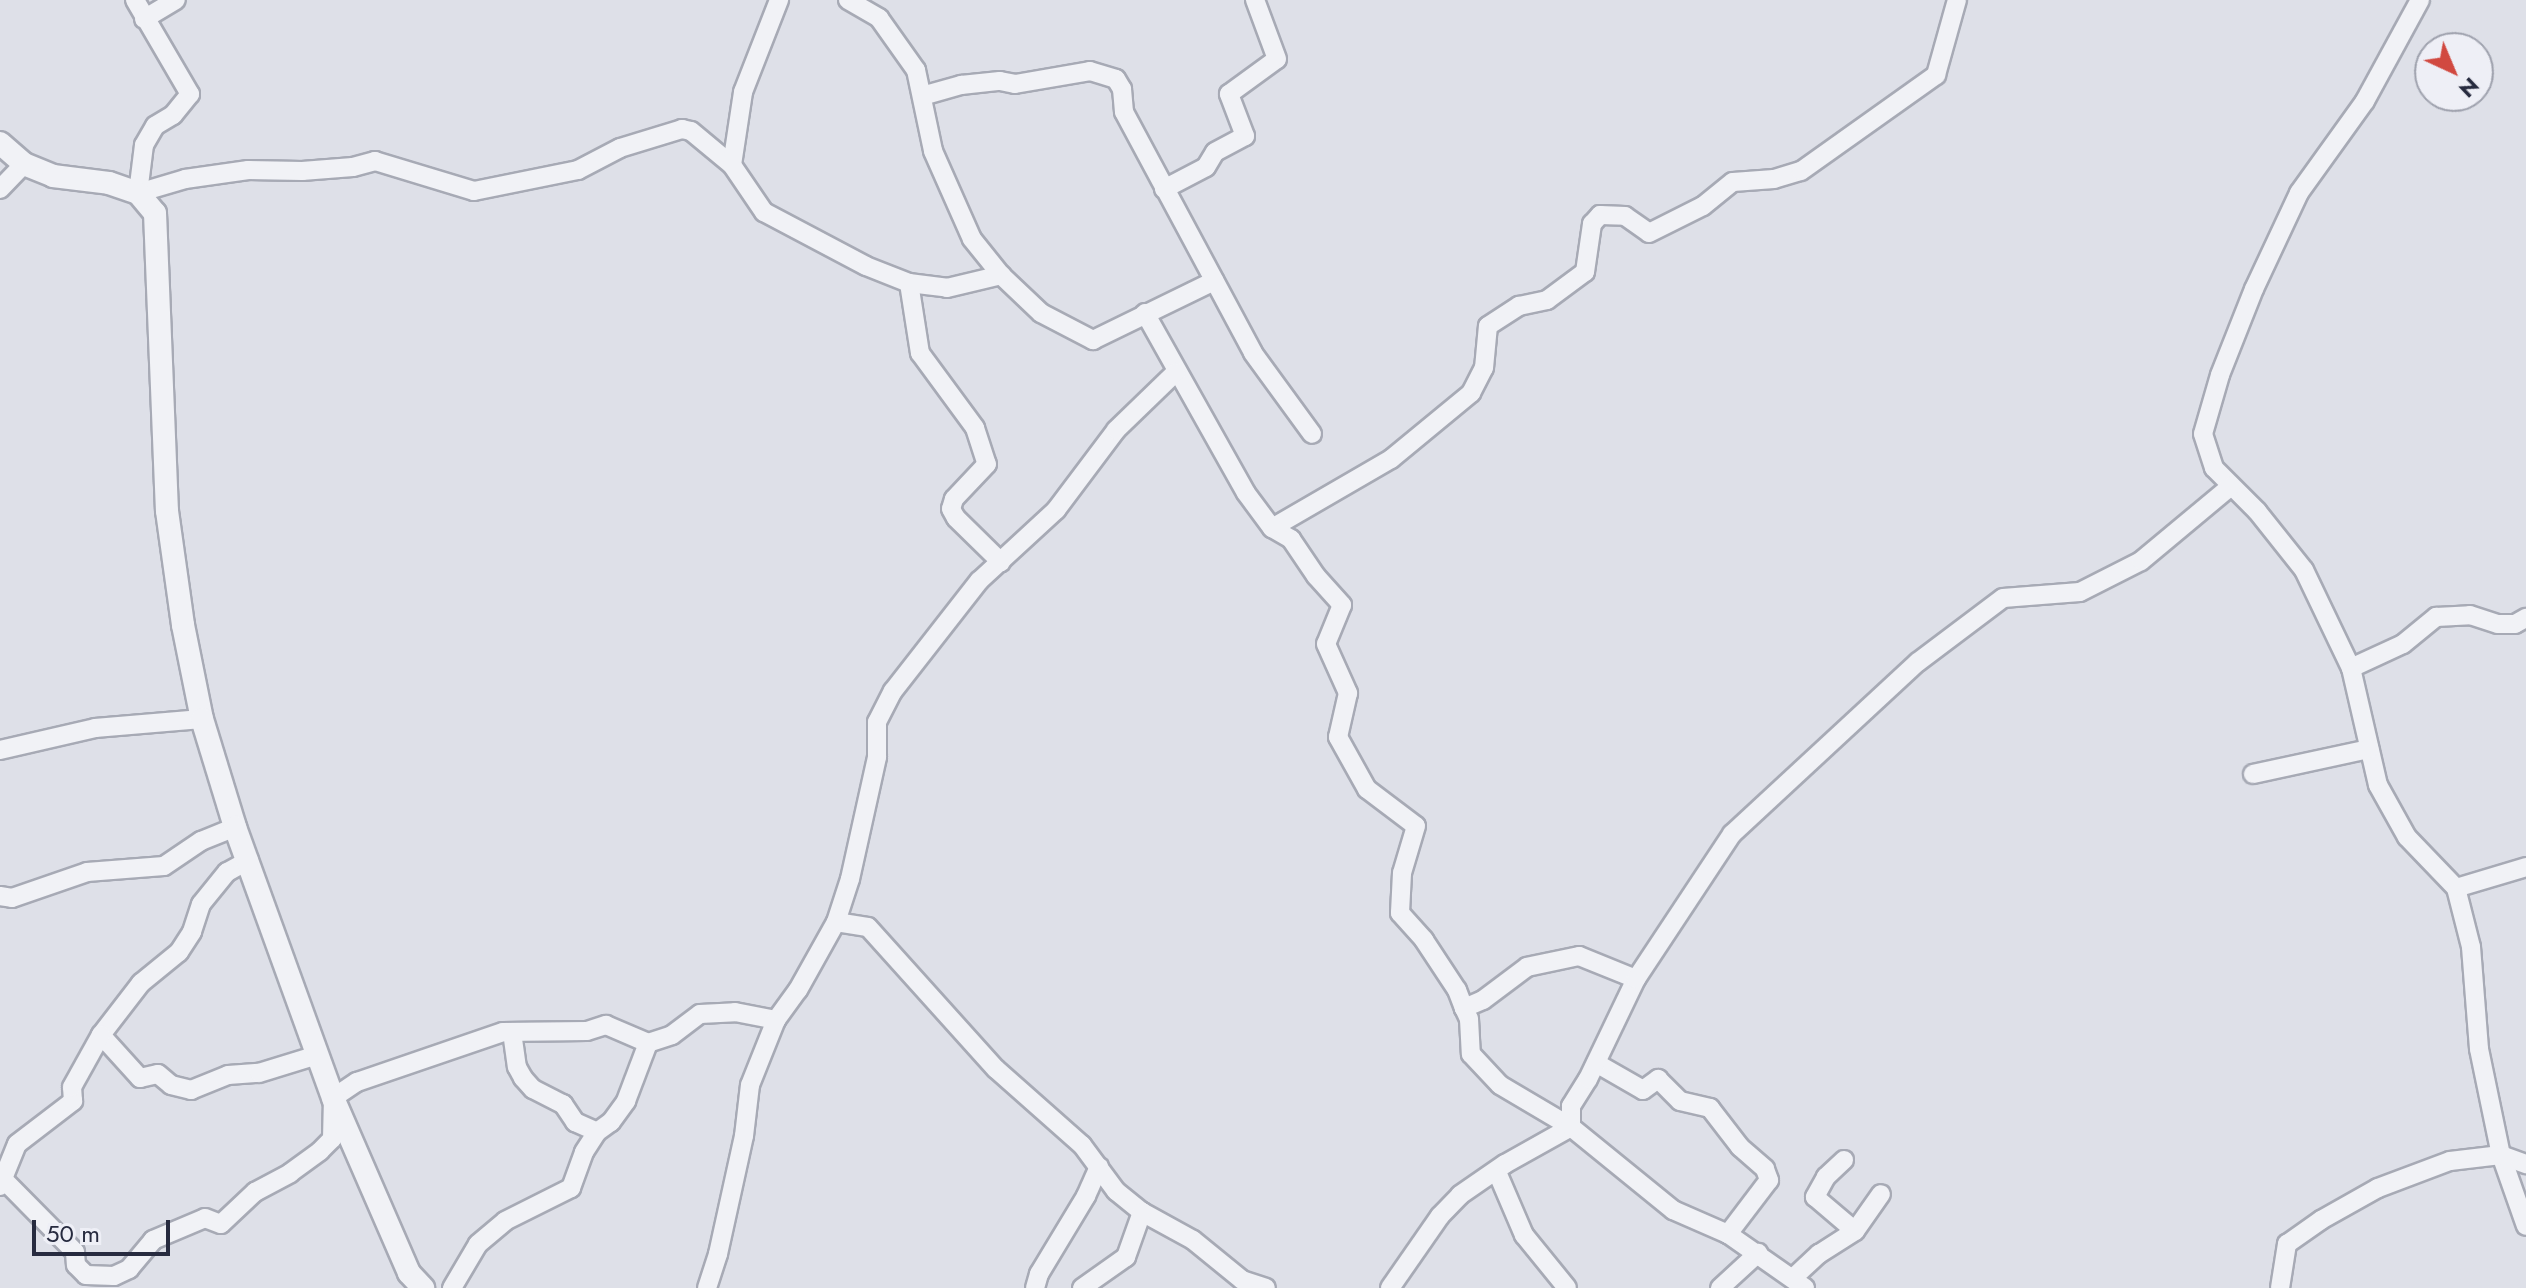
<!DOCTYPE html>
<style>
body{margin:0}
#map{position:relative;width:2526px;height:1288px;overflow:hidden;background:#dee0e8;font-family:Jost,sans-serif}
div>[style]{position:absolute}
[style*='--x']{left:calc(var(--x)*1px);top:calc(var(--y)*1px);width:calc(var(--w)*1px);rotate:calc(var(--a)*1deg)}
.roads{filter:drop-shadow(2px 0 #a7aab5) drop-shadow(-2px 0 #a7aab5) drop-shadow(0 2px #a7aab5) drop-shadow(0 -2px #a7aab5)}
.minor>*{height:18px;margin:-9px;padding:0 9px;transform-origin:9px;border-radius:9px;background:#f1f2f6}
.tertiary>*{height:22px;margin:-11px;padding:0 11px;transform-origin:11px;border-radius:11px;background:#f1f2f6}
span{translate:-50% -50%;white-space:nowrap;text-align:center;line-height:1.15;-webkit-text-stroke:8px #eeeff6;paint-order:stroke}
.north{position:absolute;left:2414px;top:32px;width:80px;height:80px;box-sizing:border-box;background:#eeeff6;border:2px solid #9ea1ad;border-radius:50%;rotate:136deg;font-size:22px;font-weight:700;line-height:32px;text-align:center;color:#272b3f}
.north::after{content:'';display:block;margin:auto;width:28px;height:36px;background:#d14940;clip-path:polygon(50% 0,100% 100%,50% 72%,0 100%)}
.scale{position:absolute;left:32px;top:1220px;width:138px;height:36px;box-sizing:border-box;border:4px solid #272b3f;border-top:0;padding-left:10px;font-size:24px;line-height:28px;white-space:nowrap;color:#272b3f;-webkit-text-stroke:6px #eeeff6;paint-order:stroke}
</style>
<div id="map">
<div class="roads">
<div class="minor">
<div style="--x:135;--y:0;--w:109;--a:59.7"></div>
<div style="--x:190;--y:94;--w:27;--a:129"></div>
<div style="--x:173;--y:115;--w:21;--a:149"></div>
<div style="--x:155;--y:126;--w:22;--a:120"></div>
<div style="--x:144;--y:145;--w:48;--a:97.1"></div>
<div style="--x:138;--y:193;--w:49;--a:-16.6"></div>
<div style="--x:185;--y:179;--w:64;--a:-8.1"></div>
<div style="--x:248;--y:170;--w:54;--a:1.1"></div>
<div style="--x:302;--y:171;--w:51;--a:-4.5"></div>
<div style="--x:353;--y:167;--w:23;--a:-15"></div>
<div style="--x:375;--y:161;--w:103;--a:16.9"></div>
<div style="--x:474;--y:191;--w:106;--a:-11.4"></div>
<div style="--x:578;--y:170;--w:47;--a:-27.6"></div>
<div style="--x:620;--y:148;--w:65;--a:-17"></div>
<div style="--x:682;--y:129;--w:9;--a:13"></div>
<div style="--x:691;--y:131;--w:53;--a:39.7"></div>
<div style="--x:732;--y:165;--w:57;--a:55.8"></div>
<div style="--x:764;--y:212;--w:115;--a:27.9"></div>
<div style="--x:866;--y:266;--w:46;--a:21.6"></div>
<div style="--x:909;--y:283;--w:38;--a:7"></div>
<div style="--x:947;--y:288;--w:56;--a:-13.5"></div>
<div style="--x:1001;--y:275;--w:55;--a:43.5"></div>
<div style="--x:1041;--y:313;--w:59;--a:27.4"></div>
<div style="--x:1093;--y:340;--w:135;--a:-26"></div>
<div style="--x:848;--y:0;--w:36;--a:30"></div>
<div style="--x:879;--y:18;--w:64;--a:54.6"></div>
<div style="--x:916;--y:70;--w:83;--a:78.1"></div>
<div style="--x:933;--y:151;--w:96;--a:66.1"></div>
<div style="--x:972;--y:239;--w:46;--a:51.1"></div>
<div style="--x:2420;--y:0;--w:115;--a:118.6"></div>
<div style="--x:2365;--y:101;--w:113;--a:125.7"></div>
<div style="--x:2299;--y:193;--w:106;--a:115.1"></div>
<div style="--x:2254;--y:289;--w:92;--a:111.6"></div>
<div style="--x:2220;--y:375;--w:61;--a:106.1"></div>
<div style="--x:2203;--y:434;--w:36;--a:72"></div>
<div style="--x:2214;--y:468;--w:61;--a:45"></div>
<div style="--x:2257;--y:511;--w:75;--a:51.5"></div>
<div style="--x:2304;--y:570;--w:109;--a:64.4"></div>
<div style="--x:2351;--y:668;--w:120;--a:77"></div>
<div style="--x:2378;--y:785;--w:60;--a:60.9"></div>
<div style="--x:2407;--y:837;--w:71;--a:46.1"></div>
<div style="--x:2456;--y:888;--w:61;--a:75.7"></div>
<div style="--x:2471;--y:947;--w:102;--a:85.5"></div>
<div style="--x:2479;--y:1049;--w:108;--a:78.3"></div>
<div style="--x:2501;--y:1155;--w:75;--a:70.6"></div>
<div style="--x:144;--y:19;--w:37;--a:-31"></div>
<div style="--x:922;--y:96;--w:41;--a:-15.8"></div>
<div style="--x:961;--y:85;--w:39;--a:-6"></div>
<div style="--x:1000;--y:81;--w:15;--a:11"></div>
<div style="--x:1015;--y:84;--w:76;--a:-9.8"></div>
<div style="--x:1090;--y:71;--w:27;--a:17"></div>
<div style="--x:1116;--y:79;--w:12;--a:59"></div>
<div style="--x:1122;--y:89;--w:23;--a:85"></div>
<div style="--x:1124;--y:112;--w:273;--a:61.8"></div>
<div style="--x:1253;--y:353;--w:100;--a:53.9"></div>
<div style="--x:732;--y:165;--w:74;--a:-81.4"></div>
<div style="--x:743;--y:92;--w:99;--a:-68.6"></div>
<div style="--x:0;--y:189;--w:35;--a:-46"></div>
<div style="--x:1164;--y:189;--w:47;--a:-27.6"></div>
<div style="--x:1206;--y:167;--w:17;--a:-59"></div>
<div style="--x:1215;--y:152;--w:34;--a:-28"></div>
<div style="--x:1245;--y:136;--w:45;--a:-110.9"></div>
<div style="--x:1229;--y:94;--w:59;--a:-36.1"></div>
<div style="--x:1277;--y:59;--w:63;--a:-110.4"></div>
<div style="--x:909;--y:283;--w:71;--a:81.1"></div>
<div style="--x:920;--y:353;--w:93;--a:53.7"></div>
<div style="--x:975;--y:428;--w:38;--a:72"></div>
<div style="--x:987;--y:464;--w:48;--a:133.3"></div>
<div style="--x:954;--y:499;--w:10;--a:107"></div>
<div style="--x:951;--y:509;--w:10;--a:61"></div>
<div style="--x:956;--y:518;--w:63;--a:44.4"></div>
<div style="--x:1145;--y:313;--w:206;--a:60.7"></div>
<div style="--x:1246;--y:493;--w:44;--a:53.4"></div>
<div style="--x:1272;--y:528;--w:138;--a:-30.1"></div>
<div style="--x:1391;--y:459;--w:104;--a:-39.5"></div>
<div style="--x:1471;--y:393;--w:28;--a:-63"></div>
<div style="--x:1484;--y:368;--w:42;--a:-84.6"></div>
<div style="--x:1488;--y:326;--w:37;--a:-33"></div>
<div style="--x:1519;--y:306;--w:29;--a:-12"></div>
<div style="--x:1547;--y:300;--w:47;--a:-36.4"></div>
<div style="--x:1585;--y:272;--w:49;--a:-81.7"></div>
<div style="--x:1592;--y:224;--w:12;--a:-48"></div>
<div style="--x:1600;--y:215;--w:25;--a:2"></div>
<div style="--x:1625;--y:216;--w:29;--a:35"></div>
<div style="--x:1649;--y:233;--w:60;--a:-26.6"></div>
<div style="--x:1703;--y:206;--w:38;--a:-39"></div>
<div style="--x:1733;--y:182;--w:41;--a:-4.2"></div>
<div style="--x:1774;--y:179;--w:28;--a:-17"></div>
<div style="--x:1801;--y:171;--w:166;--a:-35.4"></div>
<div style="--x:1936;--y:75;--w:78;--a:-74.4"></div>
<div style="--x:1272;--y:528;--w:22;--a:30"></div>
<div style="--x:1291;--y:539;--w:45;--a:56"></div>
<div style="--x:1316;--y:576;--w:39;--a:48"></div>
<div style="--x:1342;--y:605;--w:42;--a:112.3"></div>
<div style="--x:1326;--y:644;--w:54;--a:65.8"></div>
<div style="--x:1348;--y:693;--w:45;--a:102.8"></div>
<div style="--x:1338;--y:737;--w:60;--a:60.9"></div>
<div style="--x:1367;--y:789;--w:61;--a:37.1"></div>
<div style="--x:1416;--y:826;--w:49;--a:106.6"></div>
<div style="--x:1402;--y:873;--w:40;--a:92.9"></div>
<div style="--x:1400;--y:913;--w:36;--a:48"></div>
<div style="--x:1424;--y:940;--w:60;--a:56.6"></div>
<div style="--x:1457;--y:990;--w:19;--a:69"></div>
<div style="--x:2351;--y:668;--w:57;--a:-24.8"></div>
<div style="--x:2403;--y:644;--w:43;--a:-39.3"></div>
<div style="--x:2436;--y:617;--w:34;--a:-3"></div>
<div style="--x:2470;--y:615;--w:29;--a:18"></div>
<div style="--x:2498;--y:624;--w:17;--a:0"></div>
<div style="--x:2515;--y:624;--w:13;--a:-29"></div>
<div style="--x:0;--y:750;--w:98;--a:-13"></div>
<div style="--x:95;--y:728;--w:107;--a:-4.8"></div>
<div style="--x:2253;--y:774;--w:119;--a:-12.2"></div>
<div style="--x:249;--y:860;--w:25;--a:151"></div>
<div style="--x:227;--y:872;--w:41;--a:129.1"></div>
<div style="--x:201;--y:904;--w:29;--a:108"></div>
<div style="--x:192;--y:932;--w:24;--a:123"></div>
<div style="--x:179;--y:952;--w:49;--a:140.8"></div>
<div style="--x:141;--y:983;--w:66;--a:127.6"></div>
<div style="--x:101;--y:1035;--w:58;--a:47.8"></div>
<div style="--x:140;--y:1078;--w:18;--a:-13"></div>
<div style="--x:158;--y:1074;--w:17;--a:40"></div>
<div style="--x:171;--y:1085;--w:21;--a:14"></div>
<div style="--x:191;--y:1090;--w:40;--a:-22"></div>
<div style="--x:228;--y:1075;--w:31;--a:-4"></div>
<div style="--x:259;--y:1073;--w:61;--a:-17.2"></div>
<div style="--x:2456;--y:888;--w:73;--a:-16.7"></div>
<div style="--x:0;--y:896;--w:12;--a:9"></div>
<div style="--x:12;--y:898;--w:79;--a:-19.1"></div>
<div style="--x:87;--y:872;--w:77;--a:-4.5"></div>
<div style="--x:164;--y:866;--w:45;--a:-34"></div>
<div style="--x:201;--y:841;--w:37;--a:-22"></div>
<div style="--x:836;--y:922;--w:32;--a:9"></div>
<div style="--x:868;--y:927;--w:191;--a:48"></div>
<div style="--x:996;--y:1069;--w:115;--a:41.5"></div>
<div style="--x:1082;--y:1145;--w:57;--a:53.5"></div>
<div style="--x:1116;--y:1191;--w:33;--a:39"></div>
<div style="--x:1142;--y:1212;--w:58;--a:28.8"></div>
<div style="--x:1193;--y:1240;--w:63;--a:39.2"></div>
<div style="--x:1242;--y:1280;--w:25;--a:18"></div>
<div style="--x:1636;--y:979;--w:61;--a:-158"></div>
<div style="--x:1579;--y:956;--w:53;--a:168.1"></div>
<div style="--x:1527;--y:967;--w:55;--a:143.1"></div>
<div style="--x:1483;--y:1000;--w:21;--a:157"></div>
<div style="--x:1464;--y:1008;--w:12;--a:66"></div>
<div style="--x:1469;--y:1019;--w:35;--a:87"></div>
<div style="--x:1471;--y:1054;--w:42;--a:46.9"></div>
<div style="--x:1500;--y:1085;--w:82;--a:30.6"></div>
<div style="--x:1571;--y:1127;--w:132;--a:39.1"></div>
<div style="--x:1673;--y:1210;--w:60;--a:23.6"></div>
<div style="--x:1728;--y:1234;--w:94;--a:35"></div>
<div style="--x:512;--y:1032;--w:35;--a:82"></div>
<div style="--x:517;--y:1067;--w:13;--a:61"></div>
<div style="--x:523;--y:1078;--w:15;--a:48"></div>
<div style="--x:533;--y:1089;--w:34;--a:27"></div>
<div style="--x:563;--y:1104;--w:22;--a:56"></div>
<div style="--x:575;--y:1122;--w:24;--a:24"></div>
<div style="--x:597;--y:1132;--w:17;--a:-36"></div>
<div style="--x:611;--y:1122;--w:26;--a:-54"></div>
<div style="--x:626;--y:1101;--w:62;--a:-69.2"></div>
<div style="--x:1596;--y:1063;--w:54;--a:29.9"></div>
<div style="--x:1643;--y:1090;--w:19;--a:-36"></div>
<div style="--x:1658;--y:1079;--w:31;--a:45"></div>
<div style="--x:1680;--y:1101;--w:31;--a:13"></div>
<div style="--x:1710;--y:1108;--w:49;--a:52.4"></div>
<div style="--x:1740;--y:1147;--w:33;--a:41"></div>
<div style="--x:1765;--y:1169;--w:12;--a:70"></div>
<div style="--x:1769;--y:1180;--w:68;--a:127.2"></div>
<div style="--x:1844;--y:1160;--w:25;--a:137"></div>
<div style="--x:1826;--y:1177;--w:23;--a:119"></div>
<div style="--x:1815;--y:1197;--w:52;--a:40.4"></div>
<div style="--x:1497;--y:1172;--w:69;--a:66.8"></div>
<div style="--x:1524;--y:1235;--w:68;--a:50.9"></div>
<div style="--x:4;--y:1180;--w:101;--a:45.4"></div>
<div style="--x:75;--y:1252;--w:13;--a:86"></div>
<div style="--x:76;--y:1265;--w:14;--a:45"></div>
<div style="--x:86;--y:1275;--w:28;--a:2"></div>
<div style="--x:114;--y:1276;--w:17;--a:-25"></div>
<div style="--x:129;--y:1269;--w:38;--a:-50"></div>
<div style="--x:153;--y:1240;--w:56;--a:-22.9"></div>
<div style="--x:205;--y:1218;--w:17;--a:21"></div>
<div style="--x:221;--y:1224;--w:47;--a:-43.3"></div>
<div style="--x:255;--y:1192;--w:40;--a:-28"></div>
<div style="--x:290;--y:1173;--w:37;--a:-36"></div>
<div style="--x:320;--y:1151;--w:17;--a:-45"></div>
<div style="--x:332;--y:1139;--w:41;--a:-88.6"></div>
<div style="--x:333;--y:1098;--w:29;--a:-34"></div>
<div style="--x:357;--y:1082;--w:154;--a:-18.9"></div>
<div style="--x:503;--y:1032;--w:84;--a:-0.7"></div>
<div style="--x:587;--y:1031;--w:20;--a:-18"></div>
<div style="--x:606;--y:1025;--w:46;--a:23.2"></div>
<div style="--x:648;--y:1043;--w:25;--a:-18"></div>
<div style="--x:672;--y:1035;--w:35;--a:-37"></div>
<div style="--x:700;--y:1014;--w:35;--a:-3"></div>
<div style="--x:735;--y:1012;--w:42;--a:11"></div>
<div style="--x:0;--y:1186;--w:45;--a:-68"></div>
<div style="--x:17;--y:1144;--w:71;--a:-37.5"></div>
<div style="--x:73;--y:1101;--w:14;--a:-94"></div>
<div style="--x:72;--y:1087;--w:60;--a:-60.9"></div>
<div style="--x:1794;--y:1277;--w:34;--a:-43"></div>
<div style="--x:1819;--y:1254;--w:43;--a:-32.6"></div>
<div style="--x:1855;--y:1231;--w:45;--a:-54.9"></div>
<div style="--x:452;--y:1288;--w:51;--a:-59.4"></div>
<div style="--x:478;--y:1244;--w:35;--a:-40"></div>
<div style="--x:505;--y:1221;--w:74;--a:-26.6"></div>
<div style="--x:571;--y:1188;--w:38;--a:-70"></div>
<div style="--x:584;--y:1152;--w:24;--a:-57"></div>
<div style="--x:707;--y:1288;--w:36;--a:-72"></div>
<div style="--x:718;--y:1254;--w:121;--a:-77.6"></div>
<div style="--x:744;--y:1136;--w:51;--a:-83.3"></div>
<div style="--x:750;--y:1085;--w:70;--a:-68.2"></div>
<div style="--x:776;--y:1020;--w:37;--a:-54"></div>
<div style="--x:798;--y:990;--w:78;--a:-60.8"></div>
<div style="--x:836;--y:922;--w:45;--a:-72"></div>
<div style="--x:850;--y:879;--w:125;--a:-77.5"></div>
<div style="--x:877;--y:757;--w:35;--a:-90"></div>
<div style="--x:877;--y:722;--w:35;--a:-63"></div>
<div style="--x:893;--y:691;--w:140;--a:-52"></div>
<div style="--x:979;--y:581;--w:105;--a:-42.7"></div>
<div style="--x:1056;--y:510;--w:100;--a:-53.1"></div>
<div style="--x:1116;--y:430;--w:83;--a:-44"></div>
<div style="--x:1035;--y:1288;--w:15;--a:-74"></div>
<div style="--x:1039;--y:1274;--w:91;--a:-58.9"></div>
<div style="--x:1086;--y:1196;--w:32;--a:-66"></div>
<div style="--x:1082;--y:1288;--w:54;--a:-35.2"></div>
<div style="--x:1126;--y:1257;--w:48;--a:-70.4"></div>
<div style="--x:1390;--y:1288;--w:88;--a:-55.2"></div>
<div style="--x:1440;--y:1216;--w:29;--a:-46"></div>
<div style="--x:1460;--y:1195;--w:55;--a:-34.6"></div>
<div style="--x:1505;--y:1164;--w:76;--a:-29.3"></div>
<div style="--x:1571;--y:1127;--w:21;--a:-90"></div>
<div style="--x:1571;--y:1106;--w:32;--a:-58"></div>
<div style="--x:1588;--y:1079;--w:111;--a:-64.4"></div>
<div style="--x:1636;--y:979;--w:174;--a:-56.5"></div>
<div style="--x:1732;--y:834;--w:253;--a:-42.8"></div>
<div style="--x:1918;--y:662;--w:106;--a:-37"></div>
<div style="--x:2003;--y:598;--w:77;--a:-4.5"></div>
<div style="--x:2080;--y:592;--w:68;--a:-26.9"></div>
<div style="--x:2141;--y:561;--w:117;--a:-39.8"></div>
<div style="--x:1720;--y:1288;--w:52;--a:-42.6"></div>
<div style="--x:2280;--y:1288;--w:45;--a:-81"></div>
<div style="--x:2287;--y:1244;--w:42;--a:-35.2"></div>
<div style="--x:2321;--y:1220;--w:65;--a:-29.3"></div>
<div style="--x:2378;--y:1188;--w:77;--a:-20.6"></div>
<div style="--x:2450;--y:1161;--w:51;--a:-6.7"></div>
<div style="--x:2501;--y:1155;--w:27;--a:20"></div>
</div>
<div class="tertiary">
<div style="--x:0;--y:143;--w:32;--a:41"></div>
<div style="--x:24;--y:164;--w:31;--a:22"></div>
<div style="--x:53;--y:176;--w:56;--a:7.1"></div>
<div style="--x:109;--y:183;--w:31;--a:19"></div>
<div style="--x:138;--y:193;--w:26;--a:50"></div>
<div style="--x:155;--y:213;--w:298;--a:87.7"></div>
<div style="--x:167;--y:511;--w:115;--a:82"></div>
<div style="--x:183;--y:625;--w:96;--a:78.6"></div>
<div style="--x:202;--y:719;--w:113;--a:73"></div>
<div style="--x:235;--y:827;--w:288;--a:70.1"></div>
<div style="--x:333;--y:1098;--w:191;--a:66.5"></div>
<div style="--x:409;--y:1273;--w:21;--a:47"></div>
</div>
</div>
<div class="north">N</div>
<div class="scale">50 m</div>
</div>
